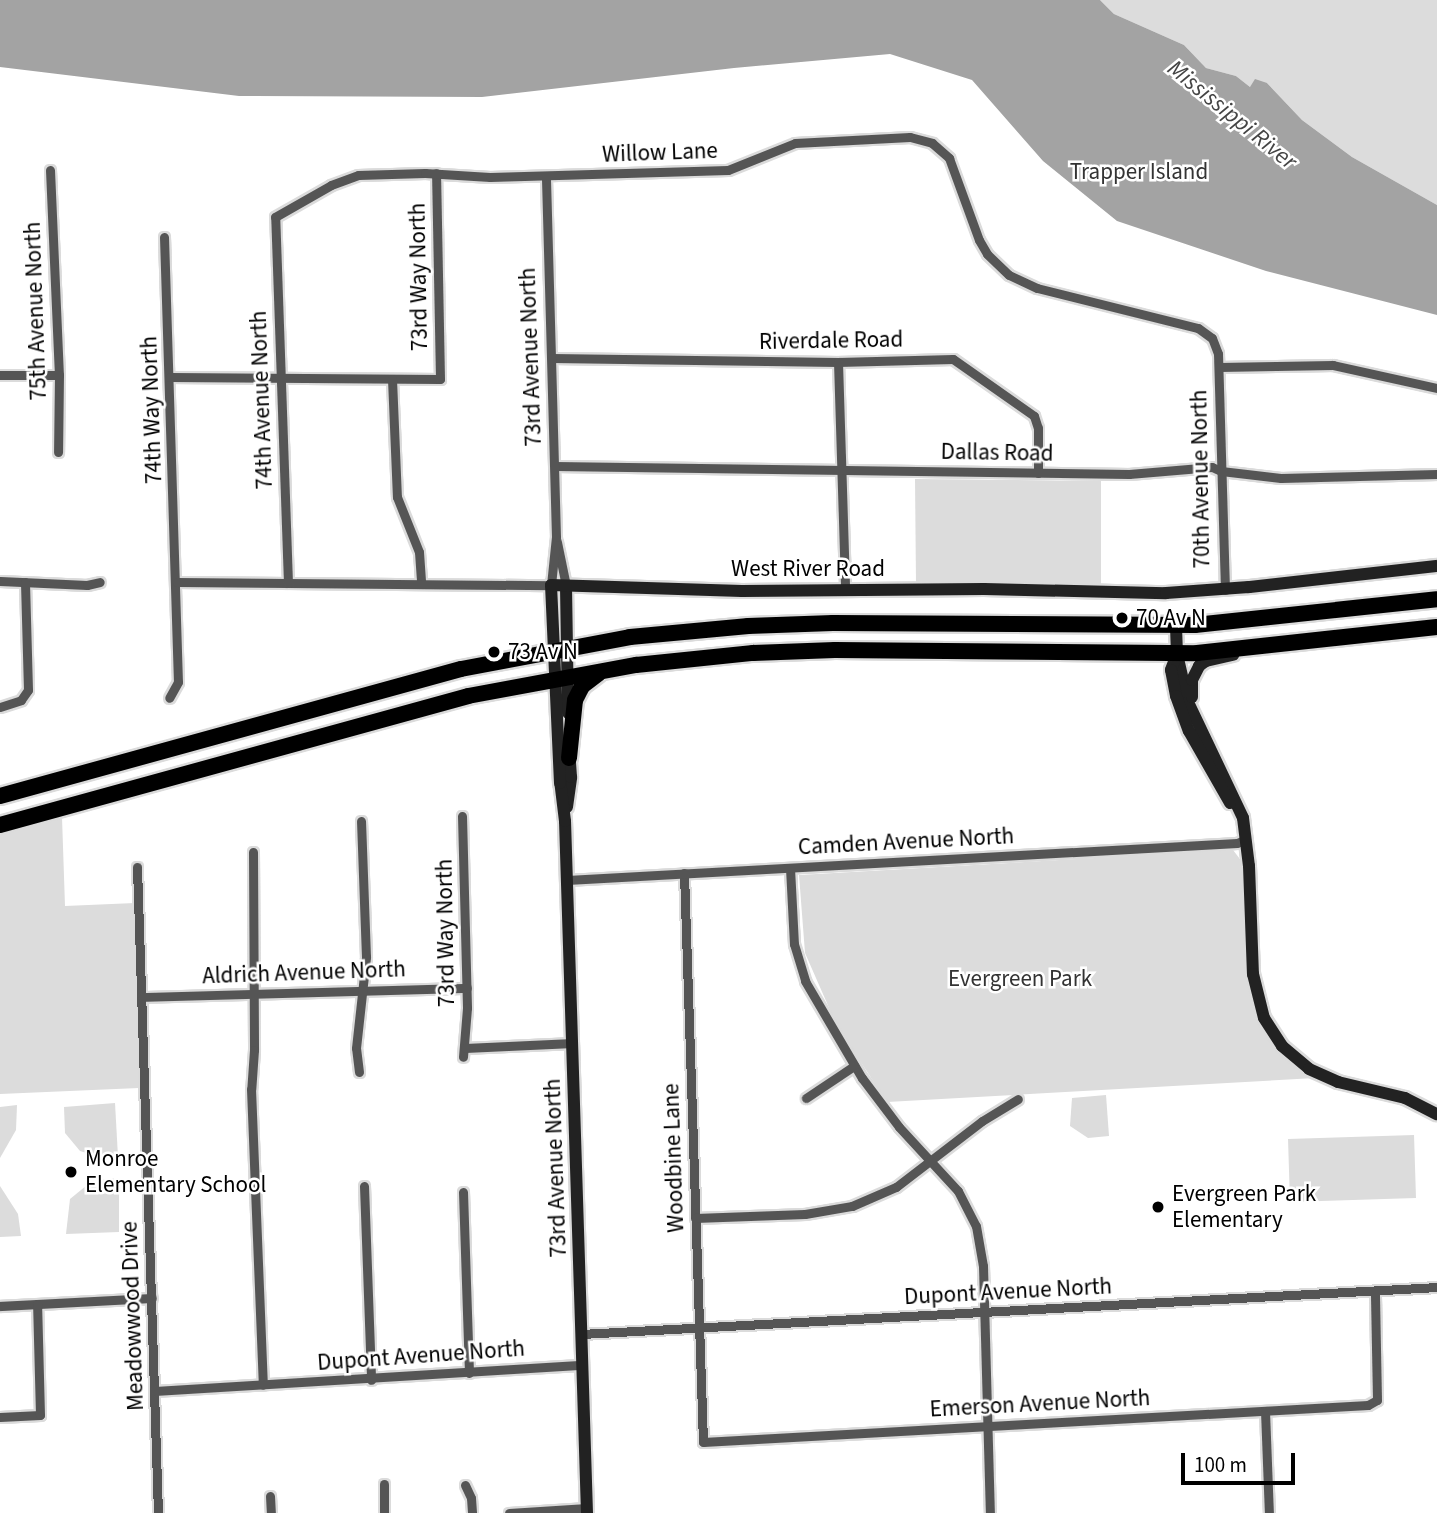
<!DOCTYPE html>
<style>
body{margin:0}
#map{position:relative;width:1437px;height:1513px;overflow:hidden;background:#fff;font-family:"Source Sans 3",sans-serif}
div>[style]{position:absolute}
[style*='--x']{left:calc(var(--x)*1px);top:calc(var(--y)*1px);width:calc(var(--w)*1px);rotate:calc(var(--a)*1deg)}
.green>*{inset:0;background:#dcdcdc}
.water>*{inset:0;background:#a3a3a3}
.roads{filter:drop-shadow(2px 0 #dbdbdb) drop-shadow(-2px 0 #dbdbdb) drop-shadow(0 2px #dbdbdb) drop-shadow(0 -2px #dbdbdb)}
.street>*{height:9px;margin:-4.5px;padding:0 4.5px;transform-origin:4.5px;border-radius:4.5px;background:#555}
.secondary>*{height:12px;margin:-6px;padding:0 6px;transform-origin:6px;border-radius:6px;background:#222}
.highway>*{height:16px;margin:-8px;padding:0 8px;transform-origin:8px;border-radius:8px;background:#000}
.dots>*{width:19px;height:19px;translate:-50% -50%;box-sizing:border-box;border:4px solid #fff;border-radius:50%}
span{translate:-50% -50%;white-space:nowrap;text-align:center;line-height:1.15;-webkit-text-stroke:5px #fff;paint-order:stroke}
.street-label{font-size:23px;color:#000}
.park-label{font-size:23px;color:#333}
.poi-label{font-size:23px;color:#000}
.left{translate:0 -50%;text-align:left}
.water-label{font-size:24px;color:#444;font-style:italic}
.scale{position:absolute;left:1181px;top:1453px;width:114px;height:32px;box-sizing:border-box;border:4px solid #000;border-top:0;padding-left:9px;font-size:21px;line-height:24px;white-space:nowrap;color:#000;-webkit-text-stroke:5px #fff;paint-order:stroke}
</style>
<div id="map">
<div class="green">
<div style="clip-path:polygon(1100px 0,1437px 0,1437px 205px,1352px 157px,1302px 120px,1267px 83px,1250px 87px,1236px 76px,1206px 68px,1184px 45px,1114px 14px)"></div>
<div style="clip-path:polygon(915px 479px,1101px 481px,1101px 584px,916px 583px)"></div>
<div style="clip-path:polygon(62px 817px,65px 906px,135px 903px,139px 1088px,0 1094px,0 835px)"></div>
<div style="clip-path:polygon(1233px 850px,1243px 863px,1251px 999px,1269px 1038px,1283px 1057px,1315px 1078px,887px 1102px,837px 1026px,805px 953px,799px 875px)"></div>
<div style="clip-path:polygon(1106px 1095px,1109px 1136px,1088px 1138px,1070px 1126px,1072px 1098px)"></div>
<div style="clip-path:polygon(115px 1103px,118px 1157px,99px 1157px,80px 1151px,65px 1133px,64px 1107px)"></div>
<div style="clip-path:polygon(17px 1105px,16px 1130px,0 1158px,0 1107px)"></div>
<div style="clip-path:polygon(1414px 1135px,1416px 1198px,1290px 1202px,1288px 1139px)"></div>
<div style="clip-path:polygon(119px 1178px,119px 1232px,66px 1234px,70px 1199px,92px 1181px)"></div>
<div style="clip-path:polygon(0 1186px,18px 1214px,21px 1236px,0 1237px)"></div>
</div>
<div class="water">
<div style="clip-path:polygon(0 0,1100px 0,1114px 14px,1184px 45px,1206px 68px,1236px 76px,1250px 87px,1255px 79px,1267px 83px,1302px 120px,1352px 157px,1437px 205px,1437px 315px,1266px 271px,1117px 221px,1043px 161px,972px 80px,890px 54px,734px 68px,482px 97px,239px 96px,0 67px)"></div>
</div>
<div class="roads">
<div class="street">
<div style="--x:50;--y:170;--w:205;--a:87.5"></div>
<div style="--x:59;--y:375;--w:77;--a:90.7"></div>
<div style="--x:164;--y:237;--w:445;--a:88.2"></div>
<div style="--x:178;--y:682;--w:18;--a:119"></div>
<div style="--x:552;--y:358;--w:286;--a:0.8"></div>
<div style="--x:838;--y:362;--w:115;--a:-1.5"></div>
<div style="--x:953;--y:359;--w:99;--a:35.1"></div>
<div style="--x:1034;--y:416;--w:13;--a:72"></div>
<div style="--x:1038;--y:428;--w:45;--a:90"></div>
<div style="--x:838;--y:362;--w:229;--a:88.2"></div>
<div style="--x:1219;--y:367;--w:114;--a:-1"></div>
<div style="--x:1333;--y:365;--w:107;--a:12.5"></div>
<div style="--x:0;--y:375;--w:59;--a:0"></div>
<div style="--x:170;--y:377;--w:270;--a:0.4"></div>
<div style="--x:440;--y:379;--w:206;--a:-91.1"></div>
<div style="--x:392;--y:379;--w:118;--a:87.6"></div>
<div style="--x:397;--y:497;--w:59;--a:68.2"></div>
<div style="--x:419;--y:552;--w:32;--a:86"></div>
<div style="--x:555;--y:466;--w:574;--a:0.8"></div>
<div style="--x:1129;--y:474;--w:83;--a:-4.8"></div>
<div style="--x:1212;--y:467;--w:10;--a:24"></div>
<div style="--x:1221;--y:471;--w:60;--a:6.7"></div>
<div style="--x:1281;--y:478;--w:156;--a:-1.5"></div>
<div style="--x:557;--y:542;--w:45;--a:78.4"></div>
<div style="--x:0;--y:581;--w:87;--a:2.6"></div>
<div style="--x:87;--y:585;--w:13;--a:-13"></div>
<div style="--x:177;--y:582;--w:374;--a:0.5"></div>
<div style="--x:551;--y:585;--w:48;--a:-84.1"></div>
<div style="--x:556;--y:537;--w:361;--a:-91.6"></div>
<div style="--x:288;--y:583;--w:366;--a:-92"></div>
<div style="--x:275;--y:217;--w:64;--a:-29.7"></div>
<div style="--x:331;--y:185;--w:29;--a:-20"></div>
<div style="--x:358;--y:175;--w:67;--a:-1.7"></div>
<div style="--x:425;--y:173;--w:65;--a:3.5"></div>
<div style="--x:490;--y:177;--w:238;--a:-1.7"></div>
<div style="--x:728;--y:170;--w:72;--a:-21.9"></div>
<div style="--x:795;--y:143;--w:115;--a:-3"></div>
<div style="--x:910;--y:137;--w:23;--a:15"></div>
<div style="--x:932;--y:143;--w:23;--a:41"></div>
<div style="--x:949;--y:158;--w:87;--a:69.9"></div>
<div style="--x:979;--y:240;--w:16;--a:60"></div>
<div style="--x:987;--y:254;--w:30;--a:44"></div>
<div style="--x:1009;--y:275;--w:31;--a:25"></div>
<div style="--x:1037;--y:288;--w:166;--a:14"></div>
<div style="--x:1198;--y:328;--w:17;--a:36"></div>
<div style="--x:1212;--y:338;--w:17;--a:69"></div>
<div style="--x:1218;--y:354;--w:236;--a:88.3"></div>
<div style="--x:0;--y:707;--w:22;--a:-18"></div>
<div style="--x:21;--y:700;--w:12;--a:-55"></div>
<div style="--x:28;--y:690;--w:108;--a:-91.6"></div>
<div style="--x:462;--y:816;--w:192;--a:88.5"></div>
<div style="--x:467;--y:1008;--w:49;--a:94.7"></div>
<div style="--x:253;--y:852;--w:198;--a:89.7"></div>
<div style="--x:254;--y:1050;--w:39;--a:94"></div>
<div style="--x:251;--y:1089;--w:296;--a:87.7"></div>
<div style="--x:137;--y:867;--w:646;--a:88.14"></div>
<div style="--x:790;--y:868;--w:76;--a:87"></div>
<div style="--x:794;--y:944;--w:39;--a:73"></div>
<div style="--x:805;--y:981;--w:113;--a:59.6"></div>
<div style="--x:862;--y:1078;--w:61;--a:52.9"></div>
<div style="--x:899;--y:1127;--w:87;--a:47.3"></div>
<div style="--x:958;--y:1191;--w:39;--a:63"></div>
<div style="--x:976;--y:1226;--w:41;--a:80.1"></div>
<div style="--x:983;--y:1266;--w:247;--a:88.4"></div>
<div style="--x:684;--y:873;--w:569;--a:88.09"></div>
<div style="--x:703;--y:1442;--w:666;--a:-3.18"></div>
<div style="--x:1368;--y:1405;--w:10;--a:-29"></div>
<div style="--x:1377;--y:1400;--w:109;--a:-91.1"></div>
<div style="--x:567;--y:880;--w:671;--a:-3.16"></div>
<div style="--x:1237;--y:843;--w:10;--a:-24"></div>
<div style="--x:142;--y:997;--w:325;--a:-1.6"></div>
<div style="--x:465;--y:1048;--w:108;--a:-2.7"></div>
<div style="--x:359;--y:1072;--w:24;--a:-97"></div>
<div style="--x:356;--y:1048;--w:92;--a:-83.7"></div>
<div style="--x:366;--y:957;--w:136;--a:-92.1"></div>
<div style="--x:806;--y:1098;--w:58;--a:-33.7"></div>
<div style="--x:364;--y:1186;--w:194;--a:87.9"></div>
<div style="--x:463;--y:1192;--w:181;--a:88.1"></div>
<div style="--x:695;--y:1218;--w:110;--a:-2.1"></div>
<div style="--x:805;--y:1214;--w:48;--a:-9.7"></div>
<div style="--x:852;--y:1206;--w:48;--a:-23.4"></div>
<div style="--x:896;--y:1187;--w:108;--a:-37.5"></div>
<div style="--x:982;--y:1121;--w:42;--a:-31.4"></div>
<div style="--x:0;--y:1306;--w:152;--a:-3"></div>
<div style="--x:581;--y:1334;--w:857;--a:-3.14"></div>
<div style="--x:155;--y:1391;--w:428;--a:-3.5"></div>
<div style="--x:1265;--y:1411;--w:102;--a:87.8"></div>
<div style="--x:0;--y:1417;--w:40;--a:-2.9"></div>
<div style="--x:40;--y:1415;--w:111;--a:-91.5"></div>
<div style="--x:384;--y:1484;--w:29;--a:90"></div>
<div style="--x:465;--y:1485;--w:14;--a:65"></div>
<div style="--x:471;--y:1498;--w:15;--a:86"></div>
<div style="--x:270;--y:1496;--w:17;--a:87"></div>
<div style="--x:509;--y:1513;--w:78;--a:-3.7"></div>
</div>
<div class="secondary">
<div style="--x:566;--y:586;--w:127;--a:89.1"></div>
<div style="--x:1176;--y:626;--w:28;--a:88"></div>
<div style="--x:1177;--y:654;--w:49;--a:77.1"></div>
<div style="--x:1188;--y:702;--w:128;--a:64.6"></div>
<div style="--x:1243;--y:818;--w:48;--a:82.9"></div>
<div style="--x:1249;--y:866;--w:108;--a:87.9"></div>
<div style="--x:1253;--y:974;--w:45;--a:76"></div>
<div style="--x:1264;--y:1018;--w:33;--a:57"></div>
<div style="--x:1282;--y:1046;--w:35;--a:40"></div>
<div style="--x:1309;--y:1069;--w:32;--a:24"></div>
<div style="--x:1338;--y:1082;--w:69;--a:13.4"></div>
<div style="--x:1405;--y:1098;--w:36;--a:27"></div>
<div style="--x:1177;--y:654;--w:17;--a:111"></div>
<div style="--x:1171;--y:670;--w:26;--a:79"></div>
<div style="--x:1176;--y:696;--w:37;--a:70"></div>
<div style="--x:1189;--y:731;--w:83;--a:60.3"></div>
<div style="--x:1192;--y:697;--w:17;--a:-90"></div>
<div style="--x:1192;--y:680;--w:16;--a:-63"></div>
<div style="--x:1199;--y:666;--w:9;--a:-36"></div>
<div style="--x:1206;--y:661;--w:28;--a:-13"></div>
<div style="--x:567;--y:807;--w:30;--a:-82"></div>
<div style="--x:571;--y:777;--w:28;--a:-94"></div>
<div style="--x:587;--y:1513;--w:692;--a:-91.82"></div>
<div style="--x:565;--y:821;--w:38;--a:-97"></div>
<div style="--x:560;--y:783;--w:198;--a:-92.6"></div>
<div style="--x:551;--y:585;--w:191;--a:1.8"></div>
<div style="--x:742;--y:591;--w:242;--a:-0.5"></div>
<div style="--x:984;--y:589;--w:182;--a:1.3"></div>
<div style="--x:1166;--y:593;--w:83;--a:-4.1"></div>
<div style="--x:1249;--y:587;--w:189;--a:-6.4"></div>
</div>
<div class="highway">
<div style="--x:569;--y:758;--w:58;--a:-84.1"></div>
<div style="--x:575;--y:700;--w:16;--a:-63"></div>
<div style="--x:582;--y:686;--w:21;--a:-37"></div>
<div style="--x:0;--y:796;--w:478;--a:-15.4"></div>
<div style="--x:461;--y:669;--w:172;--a:-10.7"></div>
<div style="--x:630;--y:637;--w:119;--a:-5.3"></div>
<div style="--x:748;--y:626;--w:85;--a:-2"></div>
<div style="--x:833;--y:623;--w:362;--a:0.3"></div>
<div style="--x:1195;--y:625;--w:243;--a:-6.1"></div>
<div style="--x:0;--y:825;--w:485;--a:-15.4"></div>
<div style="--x:468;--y:696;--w:171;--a:-10.5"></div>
<div style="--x:636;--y:665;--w:118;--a:-5.9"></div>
<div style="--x:753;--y:653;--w:82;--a:-2.1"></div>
<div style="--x:835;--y:650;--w:362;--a:0.5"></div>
<div style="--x:1197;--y:653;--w:241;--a:-6.2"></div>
</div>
</div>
<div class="dots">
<div style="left:1122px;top:618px;background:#000"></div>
<div style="left:494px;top:652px;background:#000"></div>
<div style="left:71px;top:1172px;background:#000"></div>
<div style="left:1158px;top:1207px;background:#000"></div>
</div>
<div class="street-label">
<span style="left:660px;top:153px;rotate:-2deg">Willow Lane</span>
<span style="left:419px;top:277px;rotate:-91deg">73rd Way North</span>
<span style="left:36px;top:311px;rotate:-92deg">75th Avenue North</span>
<span style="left:831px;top:341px;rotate:-1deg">Riverdale Road</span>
<span style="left:531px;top:357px;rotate:-92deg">73rd Avenue North</span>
<span style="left:262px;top:400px;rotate:-92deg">74th Avenue North</span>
<span style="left:152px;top:410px;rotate:-92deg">74th Way North</span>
<span style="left:997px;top:453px;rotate:1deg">Dallas Road</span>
<span style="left:1201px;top:479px;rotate:-91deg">70th Avenue North</span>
<span style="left:808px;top:569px">West River Road</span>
<span style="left:906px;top:842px;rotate:-3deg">Camden Avenue North</span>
<span style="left:446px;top:933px;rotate:-91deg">73rd Way North</span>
<span style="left:304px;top:973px;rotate:-2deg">Aldrich Avenue North</span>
<span style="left:674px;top:1158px;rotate:-92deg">Woodbine Lane</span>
<span style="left:556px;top:1168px;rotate:-92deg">73rd Avenue North</span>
<span style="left:1008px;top:1292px;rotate:-3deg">Dupont Avenue North</span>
<span style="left:133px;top:1316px;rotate:-92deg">Meadowwood Drive</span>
<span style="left:421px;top:1356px;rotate:-4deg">Dupont Avenue North</span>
<span style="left:1040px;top:1404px;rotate:-3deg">Emerson Avenue North</span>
</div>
<div class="park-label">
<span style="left:1139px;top:172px">Trapper Island</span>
<span style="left:1020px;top:979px">Evergreen Park</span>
</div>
<div class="poi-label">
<span class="left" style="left:1136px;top:618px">70 Av N</span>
<span class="left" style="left:508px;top:652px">73 Av N</span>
<span class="left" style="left:85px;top:1172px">Monroe<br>Elementary School</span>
<span class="left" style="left:1172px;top:1207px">Evergreen Park<br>Elementary</span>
</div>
<div class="water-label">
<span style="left:1232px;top:115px;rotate:39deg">Mississippi River</span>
</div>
<div class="scale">100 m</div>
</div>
